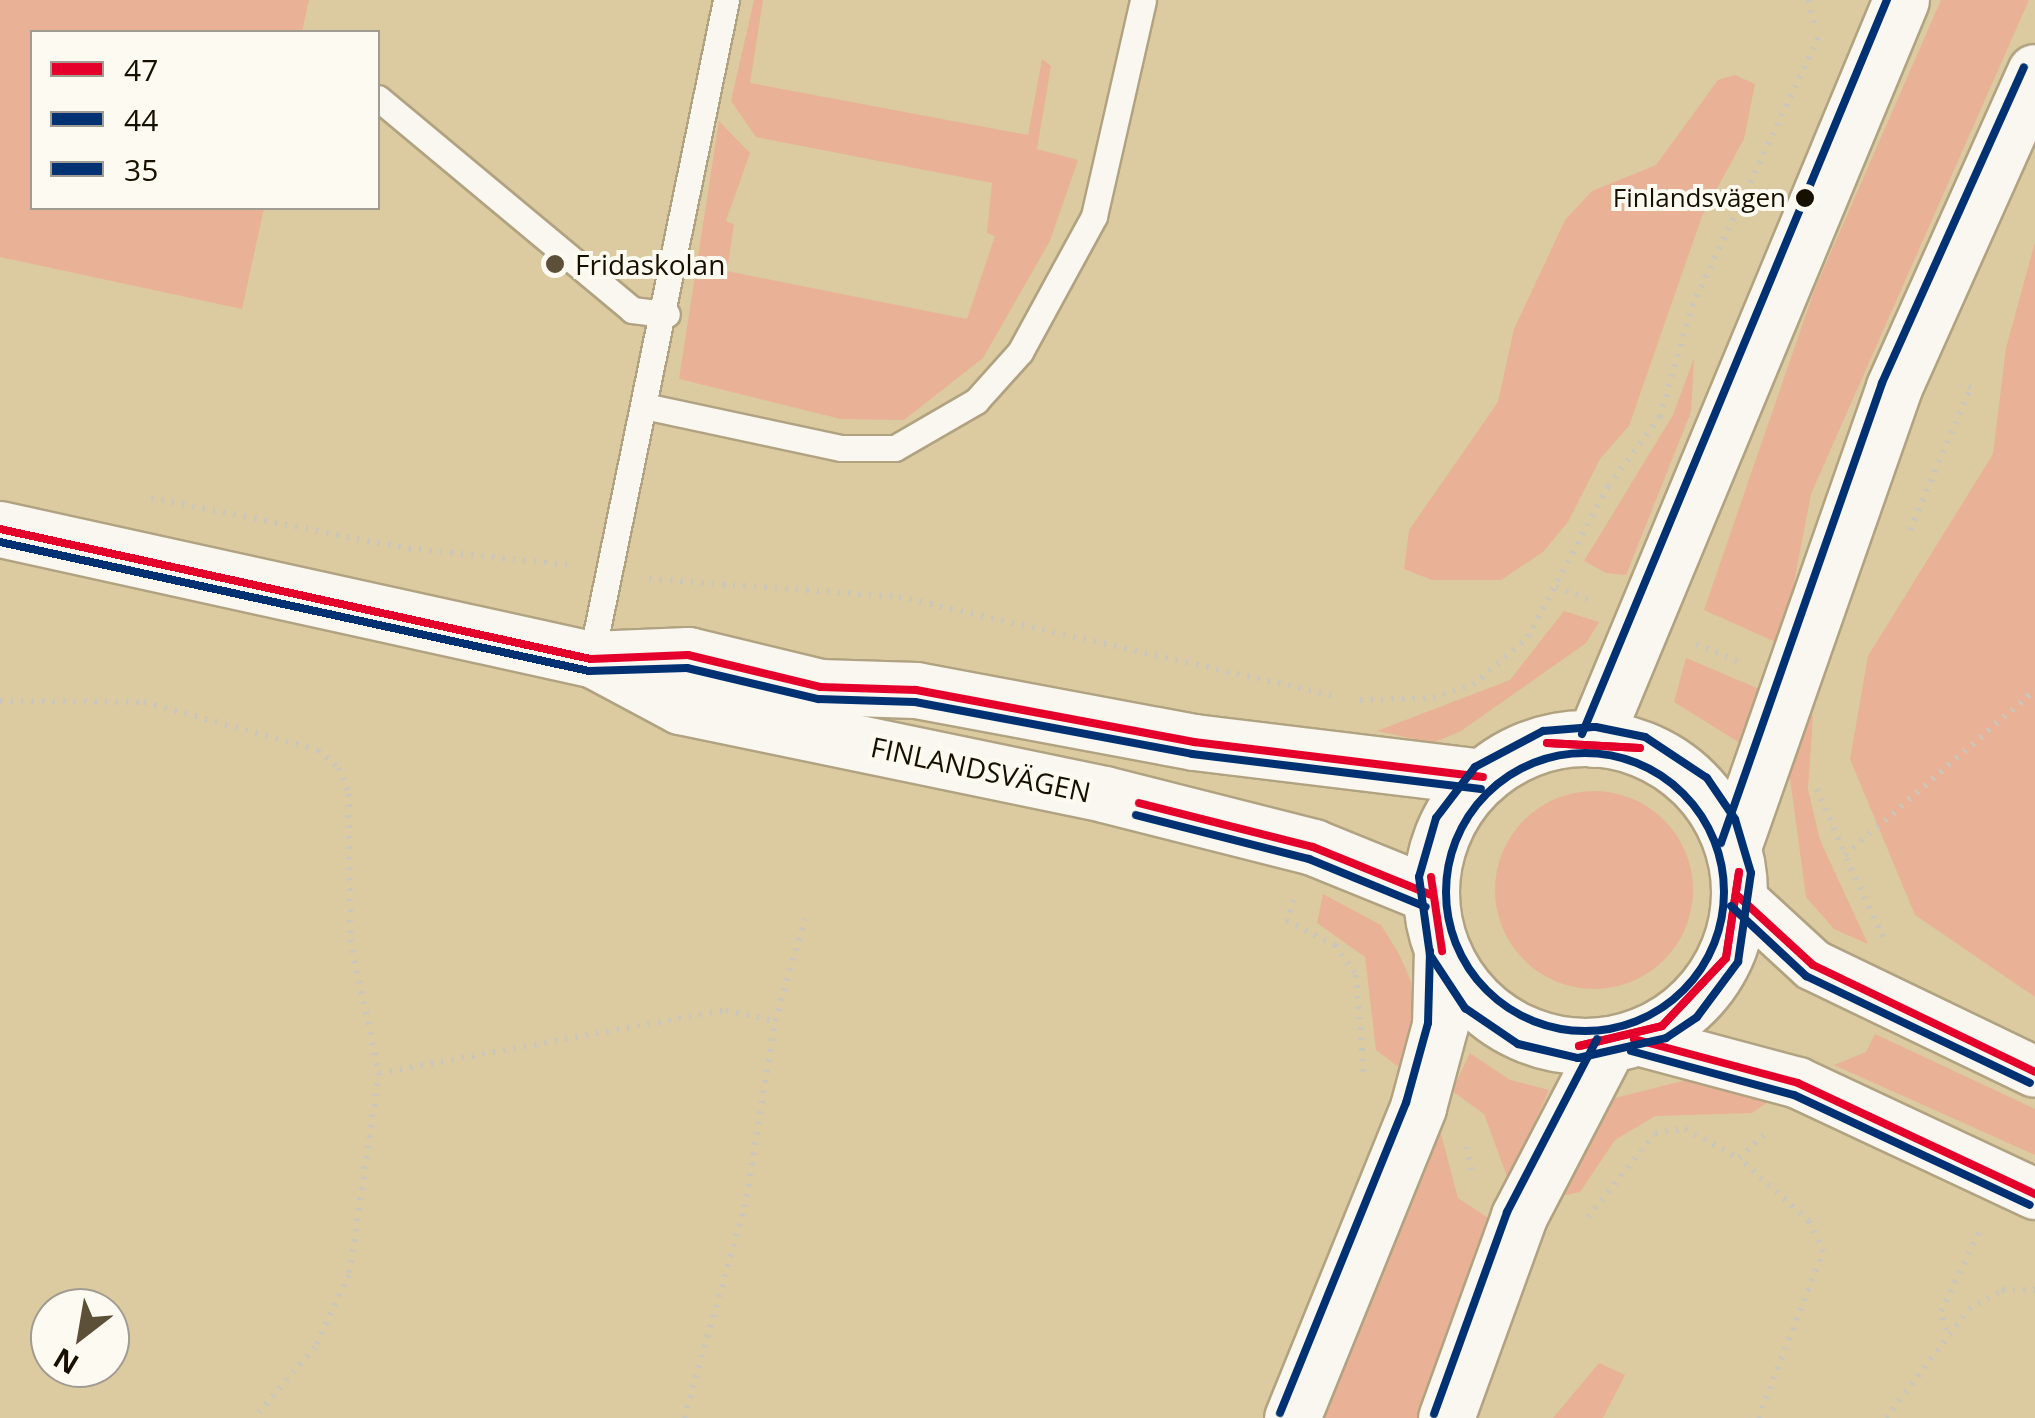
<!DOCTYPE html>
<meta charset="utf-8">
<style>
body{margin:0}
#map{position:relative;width:2035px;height:1418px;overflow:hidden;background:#dccba0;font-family:"Open Sans",sans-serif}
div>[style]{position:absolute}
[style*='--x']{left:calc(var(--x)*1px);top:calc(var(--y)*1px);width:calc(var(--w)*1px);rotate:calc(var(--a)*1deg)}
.green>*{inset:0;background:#e9b196}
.round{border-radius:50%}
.path>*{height:6px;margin-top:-3px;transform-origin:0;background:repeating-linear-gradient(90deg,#cbc6ba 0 2.5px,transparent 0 10.5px)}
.roads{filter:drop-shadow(2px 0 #b1a381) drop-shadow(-2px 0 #b1a381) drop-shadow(0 2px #b1a381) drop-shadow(0 -2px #b1a381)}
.service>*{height:25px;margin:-12.5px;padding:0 12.5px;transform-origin:12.5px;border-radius:12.5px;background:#faf7f1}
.minor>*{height:50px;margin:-25px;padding:0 25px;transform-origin:25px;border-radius:25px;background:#faf7f1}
.tertiary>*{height:55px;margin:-27.5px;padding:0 27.5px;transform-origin:27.5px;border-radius:27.5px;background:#faf7f1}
.secondary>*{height:55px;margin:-27.5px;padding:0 27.5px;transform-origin:27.5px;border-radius:27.5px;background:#faf7f1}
.secondary>.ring{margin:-27.5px;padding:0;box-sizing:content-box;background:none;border:55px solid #faf7f1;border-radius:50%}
.bus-1>*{height:8px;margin:-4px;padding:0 4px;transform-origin:4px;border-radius:4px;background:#e4002b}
.bus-2>*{height:8px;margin:-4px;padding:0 4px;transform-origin:4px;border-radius:4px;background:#003273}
.bus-3>*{height:8px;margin:-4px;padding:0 4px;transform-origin:4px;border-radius:4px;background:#003273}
.bus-3>.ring{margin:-4px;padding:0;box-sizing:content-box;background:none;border:8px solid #003273;border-radius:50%}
.dots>*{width:28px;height:28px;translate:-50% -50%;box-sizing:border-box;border:5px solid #fdfaf2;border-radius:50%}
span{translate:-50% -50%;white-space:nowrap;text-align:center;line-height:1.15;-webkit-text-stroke:8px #fdfaf2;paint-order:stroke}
.bus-label{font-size:26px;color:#170f00}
.right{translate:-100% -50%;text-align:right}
.poi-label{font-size:28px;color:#170f00}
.left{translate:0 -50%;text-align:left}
.street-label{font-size:28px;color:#170f00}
.legend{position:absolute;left:30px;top:30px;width:350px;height:180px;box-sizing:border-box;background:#fdfaf2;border:2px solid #a19c91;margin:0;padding:12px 18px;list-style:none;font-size:30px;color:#170f00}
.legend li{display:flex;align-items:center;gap:20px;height:50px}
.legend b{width:50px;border:2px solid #a19c91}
.north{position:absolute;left:30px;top:1288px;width:100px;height:100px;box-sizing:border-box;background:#fdfaf2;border:2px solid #a19c91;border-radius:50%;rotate:211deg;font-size:28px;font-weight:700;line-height:40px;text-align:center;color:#170f00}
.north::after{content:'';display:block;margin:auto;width:35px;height:45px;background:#5c5138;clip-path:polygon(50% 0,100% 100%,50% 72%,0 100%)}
</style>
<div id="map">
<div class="green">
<div style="clip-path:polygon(0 0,309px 0,302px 32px,32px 32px,32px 208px,264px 208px,242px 309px,0 257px)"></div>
<div style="clip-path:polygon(754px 0,763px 0,750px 83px,1028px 135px,1042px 59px,1051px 66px,1037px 149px,1078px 160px,1050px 241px,983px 358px,904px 420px,841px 419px,679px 379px,719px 121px,750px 153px,726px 221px,734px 224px,727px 271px,967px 319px,995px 236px,987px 233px,992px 183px,756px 137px,731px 101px)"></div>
<div style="clip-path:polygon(1941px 0,2029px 0,1811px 494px,1782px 645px,1704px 610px,1814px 291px)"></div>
<div style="clip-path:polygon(1735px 75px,1755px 84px,1744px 139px,1702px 216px,1629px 426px,1600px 459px,1568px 522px,1543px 552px,1501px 580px,1432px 580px,1404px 569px,1409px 530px,1498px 402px,1514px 329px,1565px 220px,1592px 191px,1656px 165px,1718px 80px)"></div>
<div style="clip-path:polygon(2035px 242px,2035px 997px,1915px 915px,1850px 759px,1868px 656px,1993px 454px,2006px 348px)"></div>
<div style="clip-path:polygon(1694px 358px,1691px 412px,1626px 575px,1606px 573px,1584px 561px,1673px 415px)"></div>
<div style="clip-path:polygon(1564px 611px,1599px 622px,1586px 643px,1461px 731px,1433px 743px,1377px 731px,1510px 680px)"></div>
<div style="clip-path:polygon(1686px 658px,1764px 691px,1743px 745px,1674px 702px)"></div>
<div style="clip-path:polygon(1801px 712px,1813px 716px,1808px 789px,1820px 840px,1868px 944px,1834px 929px,1806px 897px,1789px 771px)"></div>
<div class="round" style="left:1495px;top:791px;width:198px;height:198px"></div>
<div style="clip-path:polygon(1323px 894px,1381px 925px,1399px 954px,1418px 997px,1404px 1071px,1376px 1050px,1365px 957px,1317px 923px)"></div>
<div style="clip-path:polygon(1875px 1034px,2035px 1109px,2035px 1155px,1834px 1065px,1866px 1052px)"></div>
<div style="clip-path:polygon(1470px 1053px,1510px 1080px,1549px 1090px,1509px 1182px,1484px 1114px,1452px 1091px)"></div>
<div style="clip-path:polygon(1702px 1076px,1768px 1102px,1752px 1113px,1655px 1116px,1615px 1140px,1580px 1192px,1552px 1198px,1607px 1100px)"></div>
<div style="clip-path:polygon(1441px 1134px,1458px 1198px,1496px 1223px,1426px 1418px,1325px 1418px,1425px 1152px)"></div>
<div style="clip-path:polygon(1599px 1363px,1625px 1375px,1603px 1418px,1553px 1418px)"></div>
</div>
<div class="path">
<div style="--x:1808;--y:0;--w:28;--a:75"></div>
<div style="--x:151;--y:498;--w:252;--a:11.2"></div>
<div style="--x:398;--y:547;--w:171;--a:6"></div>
<div style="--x:1910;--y:530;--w:155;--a:-66.9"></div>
<div style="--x:1971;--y:387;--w:11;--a:-165"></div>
<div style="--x:649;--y:579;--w:251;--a:4.1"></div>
<div style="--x:899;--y:597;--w:447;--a:12.8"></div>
<div style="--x:1556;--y:587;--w:39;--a:21"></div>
<div style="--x:1696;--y:644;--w:48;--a:22.2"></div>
<div style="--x:1360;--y:700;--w:73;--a:-1.6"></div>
<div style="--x:1433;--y:698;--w:42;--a:-18"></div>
<div style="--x:1473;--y:685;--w:73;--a:-41.1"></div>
<div style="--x:1528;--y:637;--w:171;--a:-62.1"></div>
<div style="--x:1608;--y:486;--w:86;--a:-53"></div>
<div style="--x:1660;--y:417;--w:116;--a:-73.9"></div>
<div style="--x:1692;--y:306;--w:305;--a:-64.8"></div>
<div style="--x:0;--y:701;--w:144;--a:0.4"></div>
<div style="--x:144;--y:702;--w:180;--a:15.4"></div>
<div style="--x:318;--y:750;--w:28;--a:41"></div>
<div style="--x:339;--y:768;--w:28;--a:69"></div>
<div style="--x:349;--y:794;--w:146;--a:89.6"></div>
<div style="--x:350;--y:940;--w:136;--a:77.7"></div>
<div style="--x:379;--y:1073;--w:204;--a:98.4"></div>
<div style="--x:349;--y:1275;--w:80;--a:115.3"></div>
<div style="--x:315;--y:1347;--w:94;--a:130.7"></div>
<div style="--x:1817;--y:789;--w:72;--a:67"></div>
<div style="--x:1294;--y:900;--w:22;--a:111"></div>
<div style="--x:1286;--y:921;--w:55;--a:26.1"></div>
<div style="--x:1335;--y:945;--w:37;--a:55"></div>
<div style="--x:1356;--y:975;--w:99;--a:85.4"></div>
<div style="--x:1883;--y:937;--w:90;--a:-114.9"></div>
<div style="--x:1845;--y:855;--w:252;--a:-41"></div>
<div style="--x:379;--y:1073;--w:353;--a:-10.3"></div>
<div style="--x:726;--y:1010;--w:50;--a:12.7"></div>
<div style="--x:1466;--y:1147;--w:32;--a:76"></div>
<div style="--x:1588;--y:1217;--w:107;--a:-51.4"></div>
<div style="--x:1655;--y:1133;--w:30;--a:-8"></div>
<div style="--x:1685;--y:1129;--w:61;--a:28.2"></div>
<div style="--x:1947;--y:1330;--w:20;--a:-108"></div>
<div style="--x:1941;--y:1311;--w:90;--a:-64.3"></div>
<div style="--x:684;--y:1418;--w:220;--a:-73.9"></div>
<div style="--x:745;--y:1207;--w:188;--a:-80.8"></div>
<div style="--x:775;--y:1021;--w:106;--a:-73.6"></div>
<div style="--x:1758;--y:1418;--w:178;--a:-68.6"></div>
<div style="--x:1823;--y:1252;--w:34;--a:-114"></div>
<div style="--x:1809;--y:1221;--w:94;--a:-138"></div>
<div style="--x:1739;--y:1158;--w:40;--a:-42"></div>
<div style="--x:1886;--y:1418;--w:137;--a:-52.7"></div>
<div style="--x:1969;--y:1309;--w:38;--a:-30"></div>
<div style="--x:2002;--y:1290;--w:33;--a:0"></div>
</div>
<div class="roads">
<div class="service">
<div style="--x:378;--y:98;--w:331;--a:39.8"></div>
<div style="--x:632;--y:310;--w:35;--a:7"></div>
<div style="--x:649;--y:407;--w:196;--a:12.1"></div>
<div style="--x:841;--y:448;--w:54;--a:0"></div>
<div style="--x:895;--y:448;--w:94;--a:-30.1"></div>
<div style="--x:976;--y:401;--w:66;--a:-48.1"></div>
<div style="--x:1020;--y:352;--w:155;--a:-61.4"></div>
<div style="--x:1094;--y:216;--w:221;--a:-77.2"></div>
<div style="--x:591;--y:659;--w:673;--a:-78.42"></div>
</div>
<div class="minor">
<div style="--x:1739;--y:897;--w:100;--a:42.6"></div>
<div style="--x:1813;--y:965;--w:246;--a:25.7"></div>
<div style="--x:1634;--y:1039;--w:170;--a:15"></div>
<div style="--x:1798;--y:1083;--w:262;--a:25.1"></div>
</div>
<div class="tertiary">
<div style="--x:0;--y:529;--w:605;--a:12.41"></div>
<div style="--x:591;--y:659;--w:97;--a:-2.4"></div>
<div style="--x:688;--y:655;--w:136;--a:13.6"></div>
<div style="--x:820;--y:687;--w:96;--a:1.8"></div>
<div style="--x:916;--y:690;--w:283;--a:10.6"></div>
<div style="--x:1194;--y:742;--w:291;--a:6.9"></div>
<div style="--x:594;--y:660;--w:98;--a:28.1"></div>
<div style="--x:680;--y:706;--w:433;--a:11.7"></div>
<div style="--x:1104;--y:794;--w:216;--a:14.2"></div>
<div style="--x:1313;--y:847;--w:127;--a:22.1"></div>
</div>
<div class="secondary">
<div class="ring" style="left:1431px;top:738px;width:253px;height:253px"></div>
<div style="--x:1594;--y:739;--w:800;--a:-67.44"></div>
<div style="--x:1733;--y:847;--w:487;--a:-70.7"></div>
<div style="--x:1894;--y:387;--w:345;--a:-65.9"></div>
<div style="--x:1292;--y:1418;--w:336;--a:-67.9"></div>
<div style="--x:1418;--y:1107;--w:85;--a:-75"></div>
<div style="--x:1440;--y:1025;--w:74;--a:-88.5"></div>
<div style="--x:1446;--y:1418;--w:215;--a:-70.1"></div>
<div style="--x:1519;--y:1216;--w:193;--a:-62.5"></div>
</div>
</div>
<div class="bus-1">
<div style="--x:0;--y:529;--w:605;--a:12.41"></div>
<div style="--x:591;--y:659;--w:97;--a:-2.4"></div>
<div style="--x:688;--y:655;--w:136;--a:13.6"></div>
<div style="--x:820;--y:687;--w:96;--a:1.8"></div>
<div style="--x:916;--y:690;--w:283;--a:10.6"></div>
<div style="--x:1194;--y:742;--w:291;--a:6.9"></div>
<div style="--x:1547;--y:743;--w:93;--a:3.1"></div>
<div style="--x:1547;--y:743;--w:93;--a:3.1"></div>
<div style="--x:1139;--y:803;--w:179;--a:14.2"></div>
<div style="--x:1313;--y:847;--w:127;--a:22.1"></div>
<div style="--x:1431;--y:877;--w:75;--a:81.5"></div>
<div style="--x:1739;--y:897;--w:100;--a:42.6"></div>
<div style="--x:1813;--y:965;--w:246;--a:25.7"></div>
<div style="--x:1726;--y:958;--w:87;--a:-81.4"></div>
<div style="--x:1726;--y:958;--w:87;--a:-81.4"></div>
<div style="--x:1662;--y:1026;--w:93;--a:-46.7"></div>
<div style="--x:1662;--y:1026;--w:93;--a:-46.7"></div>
<div style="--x:1634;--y:1039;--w:170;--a:15"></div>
<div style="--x:1798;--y:1083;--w:262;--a:25.1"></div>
<div style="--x:1579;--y:1046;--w:85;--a:-13.5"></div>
<div style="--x:1579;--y:1046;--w:85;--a:-13.5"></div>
</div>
<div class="bus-2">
<div style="--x:0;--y:542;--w:603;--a:12.35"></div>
<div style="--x:589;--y:671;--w:98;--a:-1.8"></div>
<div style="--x:687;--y:668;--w:135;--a:13.3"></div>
<div style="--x:818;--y:699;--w:97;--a:1.8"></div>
<div style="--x:915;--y:702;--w:282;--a:10.6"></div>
<div style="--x:1192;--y:754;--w:291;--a:6.9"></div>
<div style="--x:1593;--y:727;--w:50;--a:175.4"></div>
<div style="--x:1543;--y:731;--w:77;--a:152.1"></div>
<div style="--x:1475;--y:767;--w:64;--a:127.4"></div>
<div style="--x:1436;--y:818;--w:61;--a:106.1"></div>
<div style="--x:1419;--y:877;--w:79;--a:82"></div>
<div style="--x:1430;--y:955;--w:64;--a:56.6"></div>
<div style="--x:1465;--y:1008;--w:64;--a:34.2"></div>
<div style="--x:1518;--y:1044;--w:62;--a:13.1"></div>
<div style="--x:1578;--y:1058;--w:90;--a:-12.8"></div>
<div style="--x:1666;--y:1038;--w:37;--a:-34"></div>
<div style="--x:1697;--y:1017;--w:69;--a:-53.3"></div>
<div style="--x:1738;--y:962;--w:90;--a:-81.7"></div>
<div style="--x:1751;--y:873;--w:56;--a:-106.5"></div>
<div style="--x:1735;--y:819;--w:50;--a:-124.3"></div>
<div style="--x:1707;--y:778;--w:74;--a:-146.5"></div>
<div style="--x:1645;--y:737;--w:50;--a:-168.5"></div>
<div style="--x:1136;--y:815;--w:179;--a:14.3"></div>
<div style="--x:1309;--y:859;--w:126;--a:22.3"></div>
<div style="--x:1731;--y:906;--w:103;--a:43"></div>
<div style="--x:1806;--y:976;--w:248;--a:25.5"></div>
<div style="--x:1631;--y:1051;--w:169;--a:15.1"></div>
<div style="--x:1794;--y:1095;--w:260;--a:25"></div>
</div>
<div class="bus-3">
<div style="--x:1582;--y:734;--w:795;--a:-67.44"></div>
<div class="ring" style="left:1446px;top:753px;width:270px;height:270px"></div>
<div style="--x:1721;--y:843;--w:487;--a:-70.7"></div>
<div style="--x:1882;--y:383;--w:346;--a:-65.8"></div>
<div style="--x:1280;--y:1413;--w:335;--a:-67.9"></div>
<div style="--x:1406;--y:1103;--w:83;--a:-74.6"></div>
<div style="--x:1428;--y:1023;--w:72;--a:-88.4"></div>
<div style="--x:1434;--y:1414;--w:215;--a:-70.1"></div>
<div style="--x:1507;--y:1212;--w:195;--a:-62.5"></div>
</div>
<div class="dots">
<div style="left:1805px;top:198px;background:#170f00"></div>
<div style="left:555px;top:264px;background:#5c5138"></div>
</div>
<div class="bus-label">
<span class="right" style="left:1786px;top:198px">Finlandsvägen</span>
</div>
<div class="poi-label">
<span class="left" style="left:575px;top:264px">Fridaskolan</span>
</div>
<div class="street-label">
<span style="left:981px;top:769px;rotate:12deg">FINLANDSVÄGEN</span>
</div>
<ul class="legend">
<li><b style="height:12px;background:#e4002b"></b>47</li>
<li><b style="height:12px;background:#003273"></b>44</li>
<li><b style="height:12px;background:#003273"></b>35</li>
</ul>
<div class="north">N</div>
</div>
